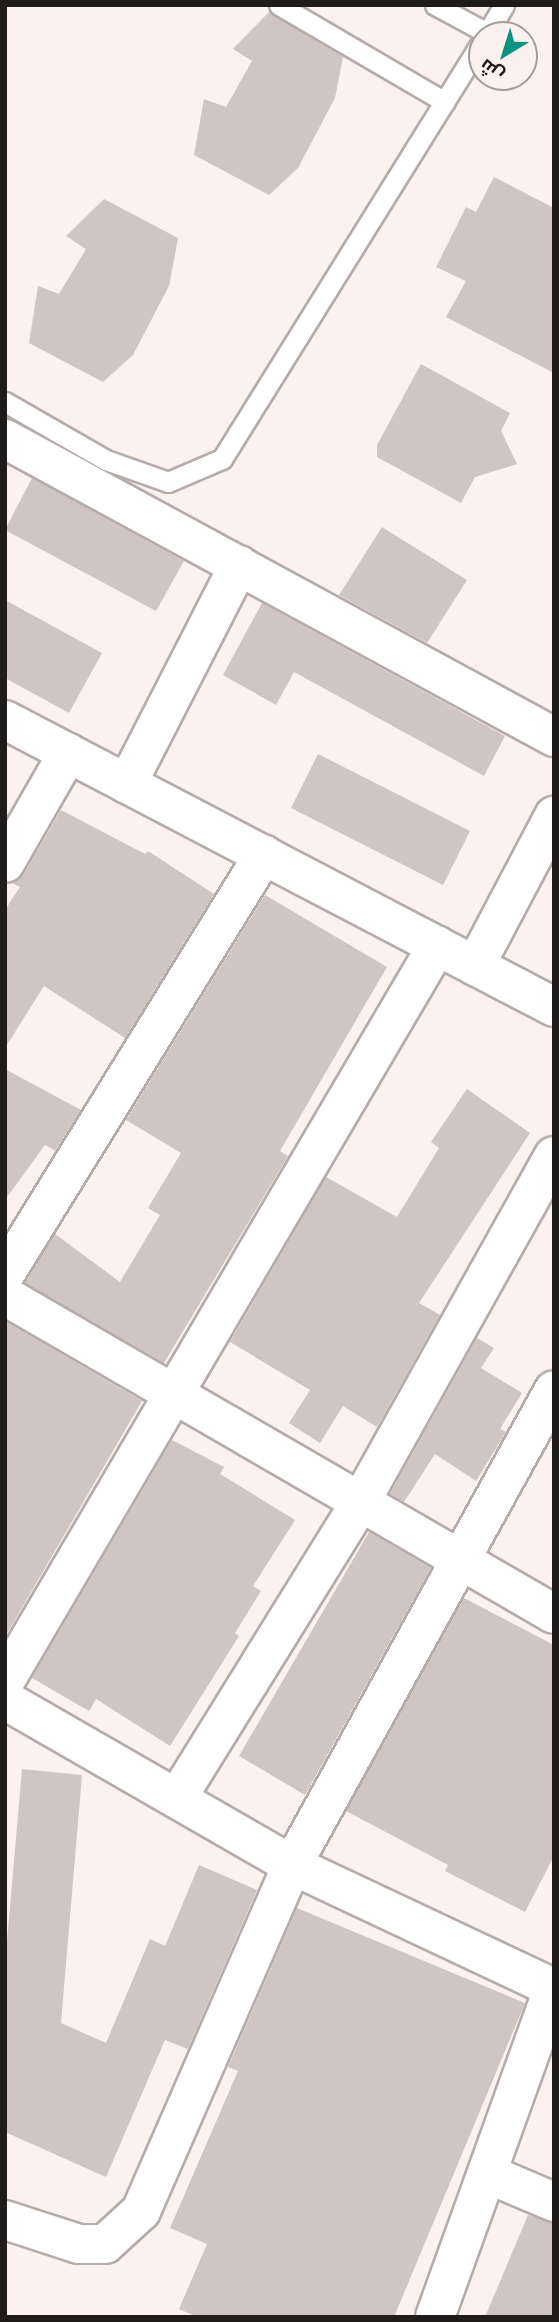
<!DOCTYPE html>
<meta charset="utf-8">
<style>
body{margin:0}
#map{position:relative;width:559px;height:2322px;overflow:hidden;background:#fbf1ef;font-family:"Golos Text",Cairo,sans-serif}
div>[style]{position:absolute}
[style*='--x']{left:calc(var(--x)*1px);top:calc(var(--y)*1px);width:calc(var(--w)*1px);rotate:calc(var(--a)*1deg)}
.building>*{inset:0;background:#cfc5c3}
.roads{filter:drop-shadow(2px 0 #b5acaa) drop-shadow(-2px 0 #b5acaa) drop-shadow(0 2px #b5acaa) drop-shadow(0 -2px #b5acaa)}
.lane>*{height:19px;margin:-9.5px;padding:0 9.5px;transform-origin:9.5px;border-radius:9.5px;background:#fff}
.street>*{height:38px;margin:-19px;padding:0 19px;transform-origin:19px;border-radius:19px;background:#fff}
span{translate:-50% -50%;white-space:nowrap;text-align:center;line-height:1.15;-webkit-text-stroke:7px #fbf1ef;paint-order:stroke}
.frame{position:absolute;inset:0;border:7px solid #1f1c1b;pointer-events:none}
.north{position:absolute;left:468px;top:21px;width:70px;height:70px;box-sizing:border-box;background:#fbf1ef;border:2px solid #a39c9a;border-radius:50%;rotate:218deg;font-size:19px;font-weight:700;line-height:28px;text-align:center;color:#1f1c1b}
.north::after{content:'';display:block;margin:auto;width:24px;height:32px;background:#089480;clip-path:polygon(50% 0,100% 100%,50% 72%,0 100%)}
</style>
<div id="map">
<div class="building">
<div style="clip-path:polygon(269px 12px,343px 57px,335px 98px,298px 168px,269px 195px,194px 155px,204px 99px,226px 107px,252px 61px,233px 49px)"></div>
<div style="clip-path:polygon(494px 177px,554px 208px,554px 373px,446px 317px,466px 281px,436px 267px,466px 207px,476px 212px)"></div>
<div style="clip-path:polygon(104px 199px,178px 238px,169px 286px,133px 355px,103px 382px,29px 343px,38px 286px,59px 294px,86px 249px,66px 236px)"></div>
<div style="clip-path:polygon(421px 364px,510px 413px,501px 431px,517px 464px,475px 477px,461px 503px,377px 457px,377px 445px)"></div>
<div style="clip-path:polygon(32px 478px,184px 561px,156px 611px,5px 530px)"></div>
<div style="clip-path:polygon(382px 527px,467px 580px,427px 643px,339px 595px)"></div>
<div style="clip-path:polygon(5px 600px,102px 653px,69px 713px,5px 678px)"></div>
<div style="clip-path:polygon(262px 603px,505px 736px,484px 776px,294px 672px,276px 705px,223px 675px)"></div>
<div style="clip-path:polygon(318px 754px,470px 831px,443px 885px,291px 808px)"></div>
<div style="clip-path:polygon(61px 810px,145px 854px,148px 851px,214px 894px,125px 1038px,44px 986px,5px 1048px,5px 910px,20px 887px,12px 883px,24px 874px)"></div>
<div style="clip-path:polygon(265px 895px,387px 967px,280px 1151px,288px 1156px,164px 1363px,25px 1283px,55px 1234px,120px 1282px,160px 1215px,148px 1208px,181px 1153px,126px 1120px)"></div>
<div style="clip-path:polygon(5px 1069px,81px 1110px,55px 1151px,45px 1145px,5px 1200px)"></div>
<div style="clip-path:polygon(467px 1089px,530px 1133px,419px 1303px,440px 1315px,377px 1427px,343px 1406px,320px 1443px,289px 1423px,310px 1390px,230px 1342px,326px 1177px,397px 1217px,439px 1148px,431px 1142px)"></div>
<div style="clip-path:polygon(5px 1321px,142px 1401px,5px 1637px)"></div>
<div style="clip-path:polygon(477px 1338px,494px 1348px,481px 1368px,522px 1393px,500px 1429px,506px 1432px,476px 1481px,435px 1454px,404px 1502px,390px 1494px)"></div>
<div style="clip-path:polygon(172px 1440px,224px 1467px,220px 1474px,295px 1520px,253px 1586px,261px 1591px,235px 1633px,239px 1636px,170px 1746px,96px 1699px,89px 1711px,32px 1678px)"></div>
<div style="clip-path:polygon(369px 1532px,431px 1568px,305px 1795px,239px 1756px)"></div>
<div style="clip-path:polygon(464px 1598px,554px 1645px,554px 1856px,525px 1912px,445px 1871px,448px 1865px,346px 1811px)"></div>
<div style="clip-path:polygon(22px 1769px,82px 1775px,61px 2023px,106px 2043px,150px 1939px,165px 1946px,199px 1865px,257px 1890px,188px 2049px,165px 2040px,106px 2177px,5px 2132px,5px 1964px)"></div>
<div style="clip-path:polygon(297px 1908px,525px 2003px,394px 2317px,197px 2317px,179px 2309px,207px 2244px,170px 2228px,238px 2071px,228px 2067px)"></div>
<div style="clip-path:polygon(528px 2215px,554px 2223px,554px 2317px,485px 2317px)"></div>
</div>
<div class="roads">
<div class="lane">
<div style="--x:279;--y:5;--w:192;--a:30.3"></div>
<div style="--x:435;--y:5;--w:59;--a:28.3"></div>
<div style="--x:486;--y:35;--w:35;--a:-59"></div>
<div style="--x:5;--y:402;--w:116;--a:29.9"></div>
<div style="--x:106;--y:460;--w:66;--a:19.5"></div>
<div style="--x:168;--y:482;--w:59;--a:-23.1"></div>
<div style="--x:222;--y:459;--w:492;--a:-58.1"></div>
</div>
<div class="street">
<div style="--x:5;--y:439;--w:625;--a:28.49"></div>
<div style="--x:5;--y:720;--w:619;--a:27.6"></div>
<div style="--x:127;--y:784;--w:246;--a:-62.9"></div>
<div style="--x:5;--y:863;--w:127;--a:-60.2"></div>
<div style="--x:475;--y:966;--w:170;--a:-62.2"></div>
<div style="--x:5;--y:1274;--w:493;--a:-58.3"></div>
<div style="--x:5;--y:1296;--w:634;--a:30.08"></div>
<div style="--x:5;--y:1681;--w:853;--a:-59.55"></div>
<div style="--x:5;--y:1700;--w:331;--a:29.9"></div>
<div style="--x:292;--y:1865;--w:289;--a:25.2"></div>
<div style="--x:177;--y:1798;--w:349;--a:-58.2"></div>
<div style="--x:361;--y:1501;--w:395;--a:-60.8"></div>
<div style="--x:488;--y:2174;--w:72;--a:23"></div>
<div style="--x:5;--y:2220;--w:78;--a:18"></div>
<div style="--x:79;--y:2244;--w:26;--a:0"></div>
<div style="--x:105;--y:2244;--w:49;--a:-42.5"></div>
<div style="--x:141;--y:2211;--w:378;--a:-66.4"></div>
<div style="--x:292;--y:1865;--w:542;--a:-61.12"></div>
<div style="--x:435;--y:2317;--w:351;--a:-70.2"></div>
</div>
</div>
<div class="frame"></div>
<div class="north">ش</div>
</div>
